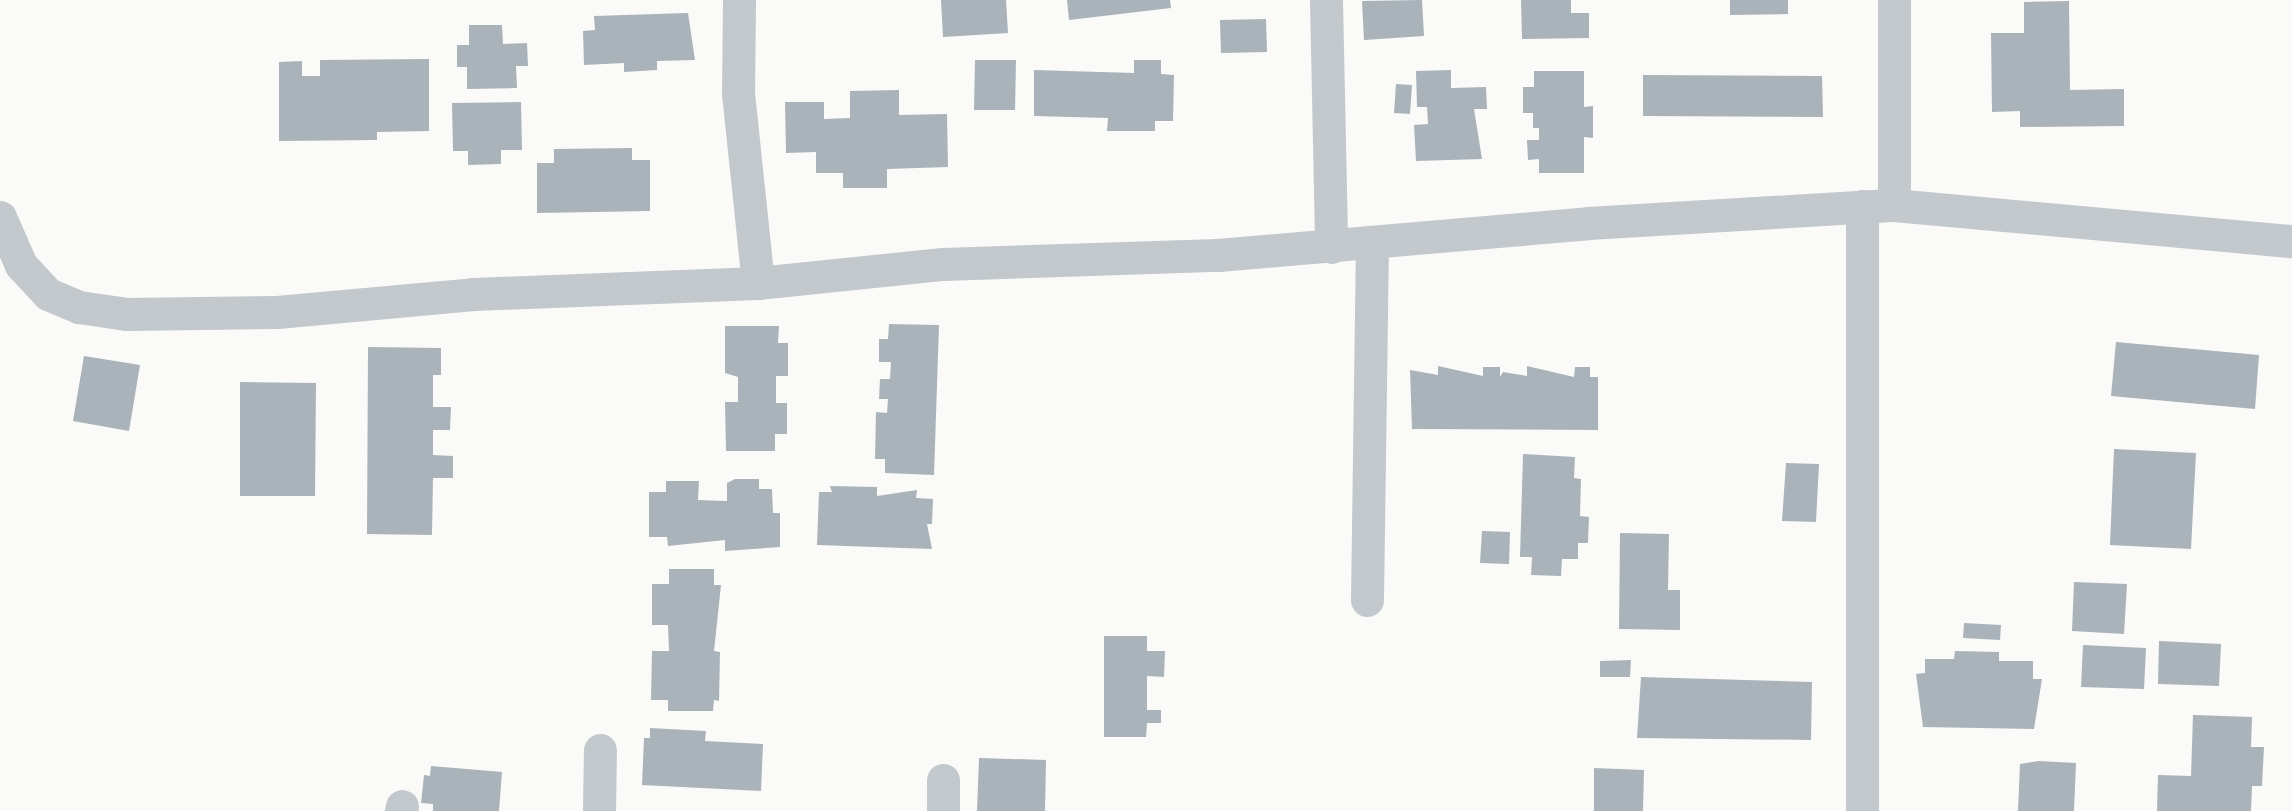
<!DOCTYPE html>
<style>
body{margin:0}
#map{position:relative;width:2292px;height:811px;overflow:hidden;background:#fafaf8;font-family:Karla,sans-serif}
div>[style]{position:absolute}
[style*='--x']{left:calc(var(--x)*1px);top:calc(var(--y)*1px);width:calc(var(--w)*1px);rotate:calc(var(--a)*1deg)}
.building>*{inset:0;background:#aab3b9}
.minor>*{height:33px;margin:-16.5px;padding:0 16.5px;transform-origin:16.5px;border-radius:16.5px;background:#c3c8cc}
span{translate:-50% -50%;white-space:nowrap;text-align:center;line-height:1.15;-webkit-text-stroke:6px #fff;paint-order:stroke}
</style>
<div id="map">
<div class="building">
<div style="clip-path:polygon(941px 0,1006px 0,1008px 33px,943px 37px)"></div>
<div style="clip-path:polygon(1067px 0,1170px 0,1171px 8px,1069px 20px)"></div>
<div style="clip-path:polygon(1422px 0,1424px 36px,1364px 40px,1362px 1px)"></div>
<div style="clip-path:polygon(1521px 0,1571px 0,1571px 13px,1589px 13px,1589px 38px,1522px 39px)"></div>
<div style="clip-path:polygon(1730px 0,1788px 0,1788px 14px,1730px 15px)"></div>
<div style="clip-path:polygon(2069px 1px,2070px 90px,2124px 89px,2124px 126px,2020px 127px,2020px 111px,1992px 112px,1991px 33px,2024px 33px,2024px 2px)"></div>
<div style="clip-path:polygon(688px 13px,695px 60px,657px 61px,657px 70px,624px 72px,624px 63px,584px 65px,583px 31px,595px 30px,594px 16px)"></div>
<div style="clip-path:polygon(1266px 19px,1267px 52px,1221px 53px,1220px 20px)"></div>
<div style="clip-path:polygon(469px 25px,502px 25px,503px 44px,527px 43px,528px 66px,516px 66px,517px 88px,467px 89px,467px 67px,457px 67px,457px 45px,469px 45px)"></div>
<div style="clip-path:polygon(429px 59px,429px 131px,377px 132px,377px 140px,279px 141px,279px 62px,302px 61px,302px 76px,320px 76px,320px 60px)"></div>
<div style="clip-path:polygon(975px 60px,1016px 60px,1015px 110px,974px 110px)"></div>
<div style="clip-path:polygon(1134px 60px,1161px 60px,1161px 74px,1174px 75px,1173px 121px,1155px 121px,1155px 131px,1107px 131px,1108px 118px,1034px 116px,1034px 70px,1134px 73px)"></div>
<div style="clip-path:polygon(1451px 70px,1451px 88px,1486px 87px,1487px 109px,1474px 109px,1482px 159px,1416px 161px,1414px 125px,1428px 124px,1427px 107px,1417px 107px,1416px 71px)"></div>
<div style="clip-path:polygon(1534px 71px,1584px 71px,1584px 107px,1593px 106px,1593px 138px,1584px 137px,1584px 173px,1539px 173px,1539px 159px,1528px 160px,1527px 140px,1539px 140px,1539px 128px,1533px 128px,1533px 113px,1523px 113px,1523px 87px,1534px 87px)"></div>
<div style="clip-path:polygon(1643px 75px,1822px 76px,1823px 117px,1643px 116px)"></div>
<div style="clip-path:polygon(1396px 84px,1412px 85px,1410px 114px,1394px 113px)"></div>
<div style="clip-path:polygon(899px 90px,899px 115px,947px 114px,948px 167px,887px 169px,887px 188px,843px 188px,843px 173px,816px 173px,816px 152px,786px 153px,785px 102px,824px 102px,824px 119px,850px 118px,850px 91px)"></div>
<div style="clip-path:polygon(521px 102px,522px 150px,501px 150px,501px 164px,468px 165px,468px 151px,453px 151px,452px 103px)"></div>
<div style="clip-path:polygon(632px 148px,632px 160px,650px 160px,650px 211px,537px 213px,537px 163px,554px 163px,554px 149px)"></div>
<div style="clip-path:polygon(889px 324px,939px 325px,934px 475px,885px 473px,885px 459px,875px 459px,876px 412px,887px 413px,888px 399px,879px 399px,880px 379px,890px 379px,891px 362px,879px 362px,879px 339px,888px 339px)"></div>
<div style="clip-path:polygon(725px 326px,779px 326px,778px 343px,788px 343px,788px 376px,776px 376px,776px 403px,787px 403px,787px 434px,775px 434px,775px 451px,726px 451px,725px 402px,738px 402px,738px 377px,725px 373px)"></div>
<div style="clip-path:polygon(2116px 342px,2259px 355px,2255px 409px,2111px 396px)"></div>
<div style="clip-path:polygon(368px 347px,441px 348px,441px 375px,433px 375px,433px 407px,451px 407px,450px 430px,433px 430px,433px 455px,453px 456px,453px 478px,433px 478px,432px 535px,367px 534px)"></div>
<div style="clip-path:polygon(84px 356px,140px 365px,129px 431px,73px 421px)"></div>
<div style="clip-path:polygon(1438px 366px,1483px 376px,1483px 367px,1500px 367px,1500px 377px,1503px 372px,1527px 376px,1527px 366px,1574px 377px,1575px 367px,1590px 367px,1590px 377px,1598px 377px,1598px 430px,1412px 429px,1410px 370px,1438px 375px)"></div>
<div style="clip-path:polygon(240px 382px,316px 383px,315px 496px,240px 496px)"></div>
<div style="clip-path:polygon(2114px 449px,2196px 453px,2191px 549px,2110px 545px)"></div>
<div style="clip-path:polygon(1523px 454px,1575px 457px,1574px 478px,1581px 479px,1580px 516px,1589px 517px,1588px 543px,1578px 543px,1578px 559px,1562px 559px,1561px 576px,1531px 575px,1532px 557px,1520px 557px)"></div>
<div style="clip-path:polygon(1786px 463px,1819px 464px,1816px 522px,1782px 521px)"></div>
<div style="clip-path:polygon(735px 479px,759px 479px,759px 489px,772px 489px,773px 513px,780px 513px,780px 547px,725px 551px,725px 540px,668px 546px,667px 537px,649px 537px,649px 492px,666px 492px,666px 481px,699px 481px,698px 500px,727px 501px,727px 483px)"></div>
<div style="clip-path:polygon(830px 486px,877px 487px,877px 496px,917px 490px,916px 498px,933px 499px,932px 524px,927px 524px,932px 549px,817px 545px,819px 492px,832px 492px)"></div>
<div style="clip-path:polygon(1482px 531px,1510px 532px,1509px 564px,1480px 563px)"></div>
<div style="clip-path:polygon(1620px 533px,1669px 534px,1668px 590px,1680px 590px,1680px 630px,1619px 629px)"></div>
<div style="clip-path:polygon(669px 569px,714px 569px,714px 585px,721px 585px,714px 651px,720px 652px,719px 701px,714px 700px,713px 711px,668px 711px,668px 700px,651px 700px,652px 651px,669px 651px,668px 625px,652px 625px,652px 584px,669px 584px)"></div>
<div style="clip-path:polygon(2074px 582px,2127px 584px,2124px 634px,2072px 631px)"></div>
<div style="clip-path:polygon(1964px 623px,2001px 625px,2000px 640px,1963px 638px)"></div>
<div style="clip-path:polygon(1104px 636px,1147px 636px,1147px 651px,1165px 651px,1164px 677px,1147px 676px,1147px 710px,1161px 710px,1161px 723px,1147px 723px,1146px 737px,1104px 737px)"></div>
<div style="clip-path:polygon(2159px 641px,2221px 644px,2219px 686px,2158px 684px)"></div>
<div style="clip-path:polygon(2083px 645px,2146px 648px,2144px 689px,2081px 687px)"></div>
<div style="clip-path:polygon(1955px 651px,1999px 652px,1999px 661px,2033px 661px,2033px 679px,2042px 679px,2034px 729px,1923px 727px,1916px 674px,1925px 673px,1925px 659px,1954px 659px)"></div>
<div style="clip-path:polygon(1631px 660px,1630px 677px,1600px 677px,1600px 661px)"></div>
<div style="clip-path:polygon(1641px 677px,1812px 682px,1811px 740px,1637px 738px)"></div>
<div style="clip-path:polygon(2193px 715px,2252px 717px,2251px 747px,2264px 747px,2262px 786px,2252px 786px,2251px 811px,2157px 811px,2158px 775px,2191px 776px)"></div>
<div style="clip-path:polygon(650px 728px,706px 731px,705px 741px,763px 744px,761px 791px,642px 785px,644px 738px,650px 738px)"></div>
<div style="clip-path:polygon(979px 758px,1046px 760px,1045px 811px,977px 811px)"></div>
<div style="clip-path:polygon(2039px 761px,2076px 763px,2074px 811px,2018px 811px,2020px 764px)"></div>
<div style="clip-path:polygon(431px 766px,502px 772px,499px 811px,433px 811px,433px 804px,421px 803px,424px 775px,430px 776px)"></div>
<div style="clip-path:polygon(1594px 768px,1644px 770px,1643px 811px,1594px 811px)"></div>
</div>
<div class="minor">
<div style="--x:739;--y:0;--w:93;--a:90.6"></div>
<div style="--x:738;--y:93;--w:191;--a:84"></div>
<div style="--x:1326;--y:0;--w:247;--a:88.8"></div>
<div style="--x:1894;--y:205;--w:205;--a:-90"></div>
<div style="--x:0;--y:217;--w:52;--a:66.4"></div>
<div style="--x:21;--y:265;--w:40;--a:47"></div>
<div style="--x:48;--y:294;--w:34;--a:23"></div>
<div style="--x:79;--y:307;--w:49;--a:8.3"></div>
<div style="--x:127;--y:314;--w:150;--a:-0.8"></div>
<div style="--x:277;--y:312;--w:197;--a:-5.2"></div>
<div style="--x:473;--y:294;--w:285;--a:-2.2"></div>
<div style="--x:758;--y:283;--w:186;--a:-5.9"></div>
<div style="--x:943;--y:264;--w:275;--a:-1.9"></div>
<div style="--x:1218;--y:255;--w:371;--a:-4.9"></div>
<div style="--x:1588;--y:223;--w:307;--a:-3.4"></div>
<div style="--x:1894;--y:205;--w:400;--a:5.2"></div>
<div style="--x:1367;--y:600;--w:355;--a:-89.2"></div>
<div style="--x:401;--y:811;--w:5;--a:-79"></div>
<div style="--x:599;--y:811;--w:61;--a:-89.1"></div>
<div style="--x:943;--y:811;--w:31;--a:-90"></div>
<div style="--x:1862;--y:811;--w:605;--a:-90"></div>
</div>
</div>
